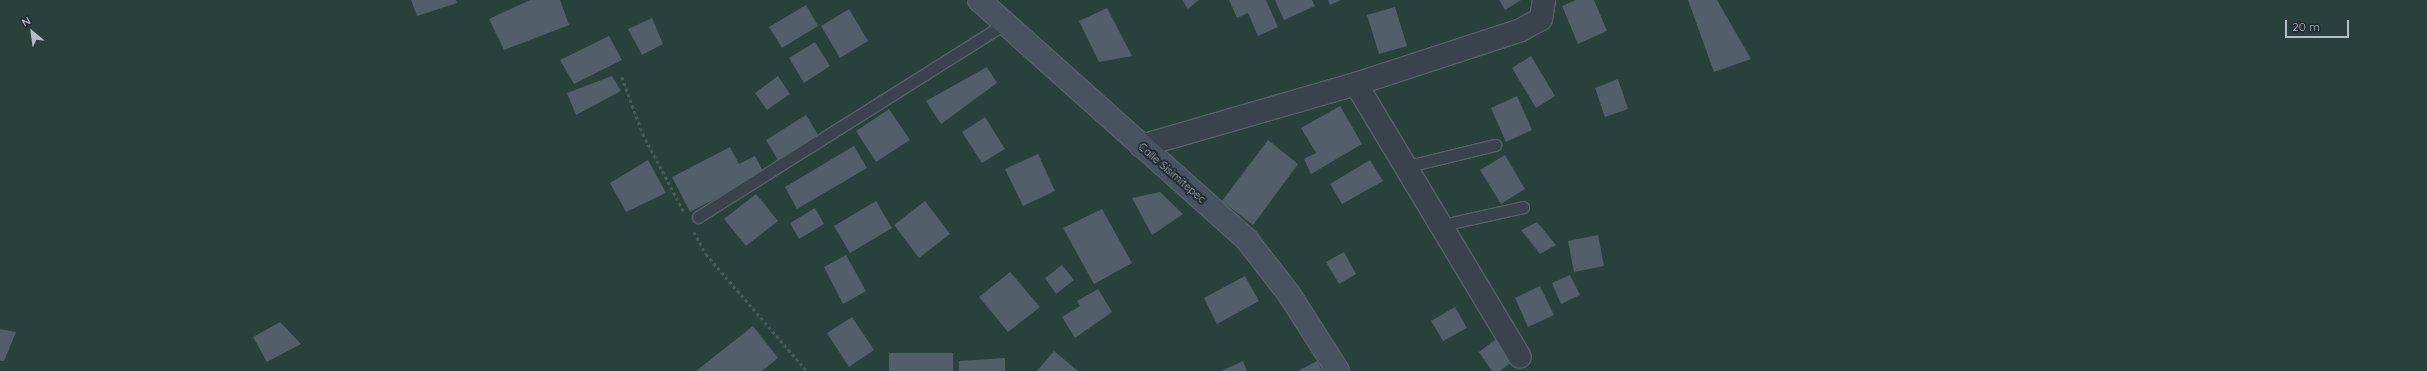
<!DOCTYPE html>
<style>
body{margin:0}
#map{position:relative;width:2427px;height:371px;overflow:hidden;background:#25323a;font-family:Quicksand,sans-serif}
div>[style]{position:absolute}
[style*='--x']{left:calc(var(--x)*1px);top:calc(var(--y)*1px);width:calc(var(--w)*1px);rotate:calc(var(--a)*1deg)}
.green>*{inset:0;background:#2a403c}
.building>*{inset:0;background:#505f68}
.path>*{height:2.5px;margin-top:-1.25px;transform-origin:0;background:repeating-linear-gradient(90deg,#485c5b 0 3px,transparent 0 6px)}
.roads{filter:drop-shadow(1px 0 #566169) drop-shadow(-1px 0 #566169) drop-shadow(0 1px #566169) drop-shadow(0 -1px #566169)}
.lane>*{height:11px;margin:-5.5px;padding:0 5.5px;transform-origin:5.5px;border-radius:5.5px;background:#38434b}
.street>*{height:22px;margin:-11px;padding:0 11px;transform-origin:11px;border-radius:11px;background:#38434b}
.secondary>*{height:22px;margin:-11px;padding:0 11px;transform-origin:11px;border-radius:11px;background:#47535e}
span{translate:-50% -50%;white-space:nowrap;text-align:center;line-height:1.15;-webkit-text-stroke:4px #1d2830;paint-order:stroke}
.street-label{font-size:11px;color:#b4bec6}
.north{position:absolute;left:12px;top:12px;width:40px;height:40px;-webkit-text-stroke:3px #1d2830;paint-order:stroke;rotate:331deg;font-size:11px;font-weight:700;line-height:16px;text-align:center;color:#b4bec6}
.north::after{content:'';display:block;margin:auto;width:14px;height:18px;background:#b4bec6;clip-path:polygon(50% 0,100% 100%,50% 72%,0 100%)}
.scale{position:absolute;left:2285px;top:20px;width:64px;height:18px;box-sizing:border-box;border:2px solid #b4bec6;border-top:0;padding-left:5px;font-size:12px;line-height:14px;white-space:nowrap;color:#b4bec6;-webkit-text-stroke:3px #1d2830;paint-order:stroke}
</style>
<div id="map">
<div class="green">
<div style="clip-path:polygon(0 0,2427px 0,2427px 371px,0 371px)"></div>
</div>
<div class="building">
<div style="clip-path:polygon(411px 0,456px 0,457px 3px,417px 16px)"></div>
<div style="clip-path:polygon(530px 0,560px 0,569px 25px,504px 50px,489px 19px)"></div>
<div style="clip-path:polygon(1182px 0,1199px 0,1188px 9px)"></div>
<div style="clip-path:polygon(1229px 0,1266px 0,1278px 27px,1258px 36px,1248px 13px,1237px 18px)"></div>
<div style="clip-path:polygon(1275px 0,1312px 0,1315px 6px,1284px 20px)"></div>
<div style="clip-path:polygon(1328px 0,1341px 0,1330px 5px)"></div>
<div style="clip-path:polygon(1499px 0,1521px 0,1505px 10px)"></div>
<div style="clip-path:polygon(1576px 0,1594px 0,1607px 31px,1578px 44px,1562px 6px)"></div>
<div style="clip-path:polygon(1688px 0,1717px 0,1751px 59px,1714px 72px)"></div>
<div style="clip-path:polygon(806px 5px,818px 26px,782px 48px,769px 27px)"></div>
<div style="clip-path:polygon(1395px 7px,1407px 46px,1379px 54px,1367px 15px)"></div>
<div style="clip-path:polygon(1107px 8px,1132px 56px,1099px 62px,1079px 21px)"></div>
<div style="clip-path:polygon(849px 9px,868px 41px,840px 58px,821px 26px)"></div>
<div style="clip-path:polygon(652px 18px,663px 44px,642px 55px,628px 29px)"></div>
<div style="clip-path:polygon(609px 36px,622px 60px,574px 84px,560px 60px)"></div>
<div style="clip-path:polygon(815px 42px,830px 66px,804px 83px,789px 58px)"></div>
<div style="clip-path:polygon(1531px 56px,1555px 96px,1536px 108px,1512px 68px)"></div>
<div style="clip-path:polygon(987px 67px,997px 83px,941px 124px,926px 101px)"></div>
<div style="clip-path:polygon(612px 76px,621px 91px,576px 115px,567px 93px)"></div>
<div style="clip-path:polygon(778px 76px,790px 94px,767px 110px,755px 93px)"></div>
<div style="clip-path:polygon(1618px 79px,1628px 109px,1605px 117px,1595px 88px)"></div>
<div style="clip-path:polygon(1517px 96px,1532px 130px,1506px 142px,1491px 108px)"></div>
<div style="clip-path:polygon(1340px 106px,1362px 144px,1311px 174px,1304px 159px,1316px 153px,1301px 128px)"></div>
<div style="clip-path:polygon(889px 109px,910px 140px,876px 162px,856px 131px)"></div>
<div style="clip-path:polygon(806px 115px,818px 135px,778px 160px,766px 140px)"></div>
<div style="clip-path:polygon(985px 117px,1005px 149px,982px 163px,962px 132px)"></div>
<div style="clip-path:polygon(1268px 140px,1298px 164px,1253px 225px,1222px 201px)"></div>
<div style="clip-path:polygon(854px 146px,867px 168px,797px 209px,785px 187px)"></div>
<div style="clip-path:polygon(730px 147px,739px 164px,755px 156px,764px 173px,690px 212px,672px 177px)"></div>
<div style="clip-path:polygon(1038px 154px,1055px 191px,1023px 206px,1005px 169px)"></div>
<div style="clip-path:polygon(1505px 155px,1525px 189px,1501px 204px,1480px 170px)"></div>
<div style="clip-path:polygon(648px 160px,666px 193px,626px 212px,610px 183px)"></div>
<div style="clip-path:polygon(1370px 160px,1383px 181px,1342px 204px,1330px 184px)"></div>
<div style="clip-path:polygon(1160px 192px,1183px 214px,1152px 235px,1132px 198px)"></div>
<div style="clip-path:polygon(756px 194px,778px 221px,746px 246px,724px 219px)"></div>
<div style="clip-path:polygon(876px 201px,892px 228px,850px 253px,834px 226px)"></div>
<div style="clip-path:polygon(925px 201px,950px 234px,919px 258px,894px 225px)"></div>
<div style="clip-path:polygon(815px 208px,824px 224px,799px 239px,790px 223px)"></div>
<div style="clip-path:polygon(1102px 209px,1132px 263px,1094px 284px,1063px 228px)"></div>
<div style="clip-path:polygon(1537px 222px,1556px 245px,1540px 254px,1521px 230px)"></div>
<div style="clip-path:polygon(1598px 235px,1604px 266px,1574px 272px,1568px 241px)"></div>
<div style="clip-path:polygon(1344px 252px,1356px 274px,1339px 284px,1326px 262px)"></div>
<div style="clip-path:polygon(846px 255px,866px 291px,843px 304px,824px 267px)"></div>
<div style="clip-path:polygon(1062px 265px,1074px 280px,1056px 294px,1045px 278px)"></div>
<div style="clip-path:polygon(1010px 272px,1040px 307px,1008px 332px,979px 297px)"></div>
<div style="clip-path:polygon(1570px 275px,1580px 295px,1561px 304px,1552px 283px)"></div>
<div style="clip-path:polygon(1245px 276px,1259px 301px,1217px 324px,1204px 298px)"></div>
<div style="clip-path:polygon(1540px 286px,1554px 315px,1528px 327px,1515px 298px)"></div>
<div style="clip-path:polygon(1098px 289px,1112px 312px,1075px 338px,1062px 317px,1080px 306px,1077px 301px)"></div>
<div style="clip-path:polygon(1455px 307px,1467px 328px,1443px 341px,1431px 321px)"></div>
<div style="clip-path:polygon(852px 317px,874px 350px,849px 367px,827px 333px)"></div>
<div style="clip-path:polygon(280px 322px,301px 344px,267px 362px,253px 337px)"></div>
<div style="clip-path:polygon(753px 326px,778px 358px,762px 371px,696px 371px)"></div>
<div style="clip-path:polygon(0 329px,16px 332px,4px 361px,0 361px)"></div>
<div style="clip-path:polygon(1497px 338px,1513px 361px,1500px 371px,1492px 371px,1479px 352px)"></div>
<div style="clip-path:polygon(1054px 351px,1078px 371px,1037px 371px)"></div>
<div style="clip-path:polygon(889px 353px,953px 353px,953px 371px,889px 371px)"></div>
<div style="clip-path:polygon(1005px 358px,1005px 371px,959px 371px,959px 361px)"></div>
<div style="clip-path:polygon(1243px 361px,1247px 371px,1221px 371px)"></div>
<div style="clip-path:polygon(1317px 361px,1322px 371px,1298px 371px)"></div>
</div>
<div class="path">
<div style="--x:622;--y:77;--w:61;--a:69.8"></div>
<div style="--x:643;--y:134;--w:88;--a:62.3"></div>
<div style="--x:694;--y:232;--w:25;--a:61"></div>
<div style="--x:706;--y:254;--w:155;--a:49.2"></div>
</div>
<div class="roads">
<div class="lane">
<div style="--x:1404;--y:167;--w:94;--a:-13.6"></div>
<div style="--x:698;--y:217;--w:362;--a:-32.2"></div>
<div style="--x:1442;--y:225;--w:83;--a:-12.5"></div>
</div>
<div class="street">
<div style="--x:1356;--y:84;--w:318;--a:59"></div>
<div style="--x:1141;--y:146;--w:224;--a:-16.1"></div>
<div style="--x:1356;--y:84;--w:174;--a:-18.1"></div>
<div style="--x:1521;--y:30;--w:23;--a:-29"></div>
<div style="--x:1541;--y:19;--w:19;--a:-81"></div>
</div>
<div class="secondary">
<div style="--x:979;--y:0;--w:360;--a:41.8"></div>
<div style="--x:1247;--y:240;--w:68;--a:52.1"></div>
<div style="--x:1289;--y:294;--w:91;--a:57.5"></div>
</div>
</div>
<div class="street-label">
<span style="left:1172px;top:173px;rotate:41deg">Calle Sisimitepec</span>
</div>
<div class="north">N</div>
<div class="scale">20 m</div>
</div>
